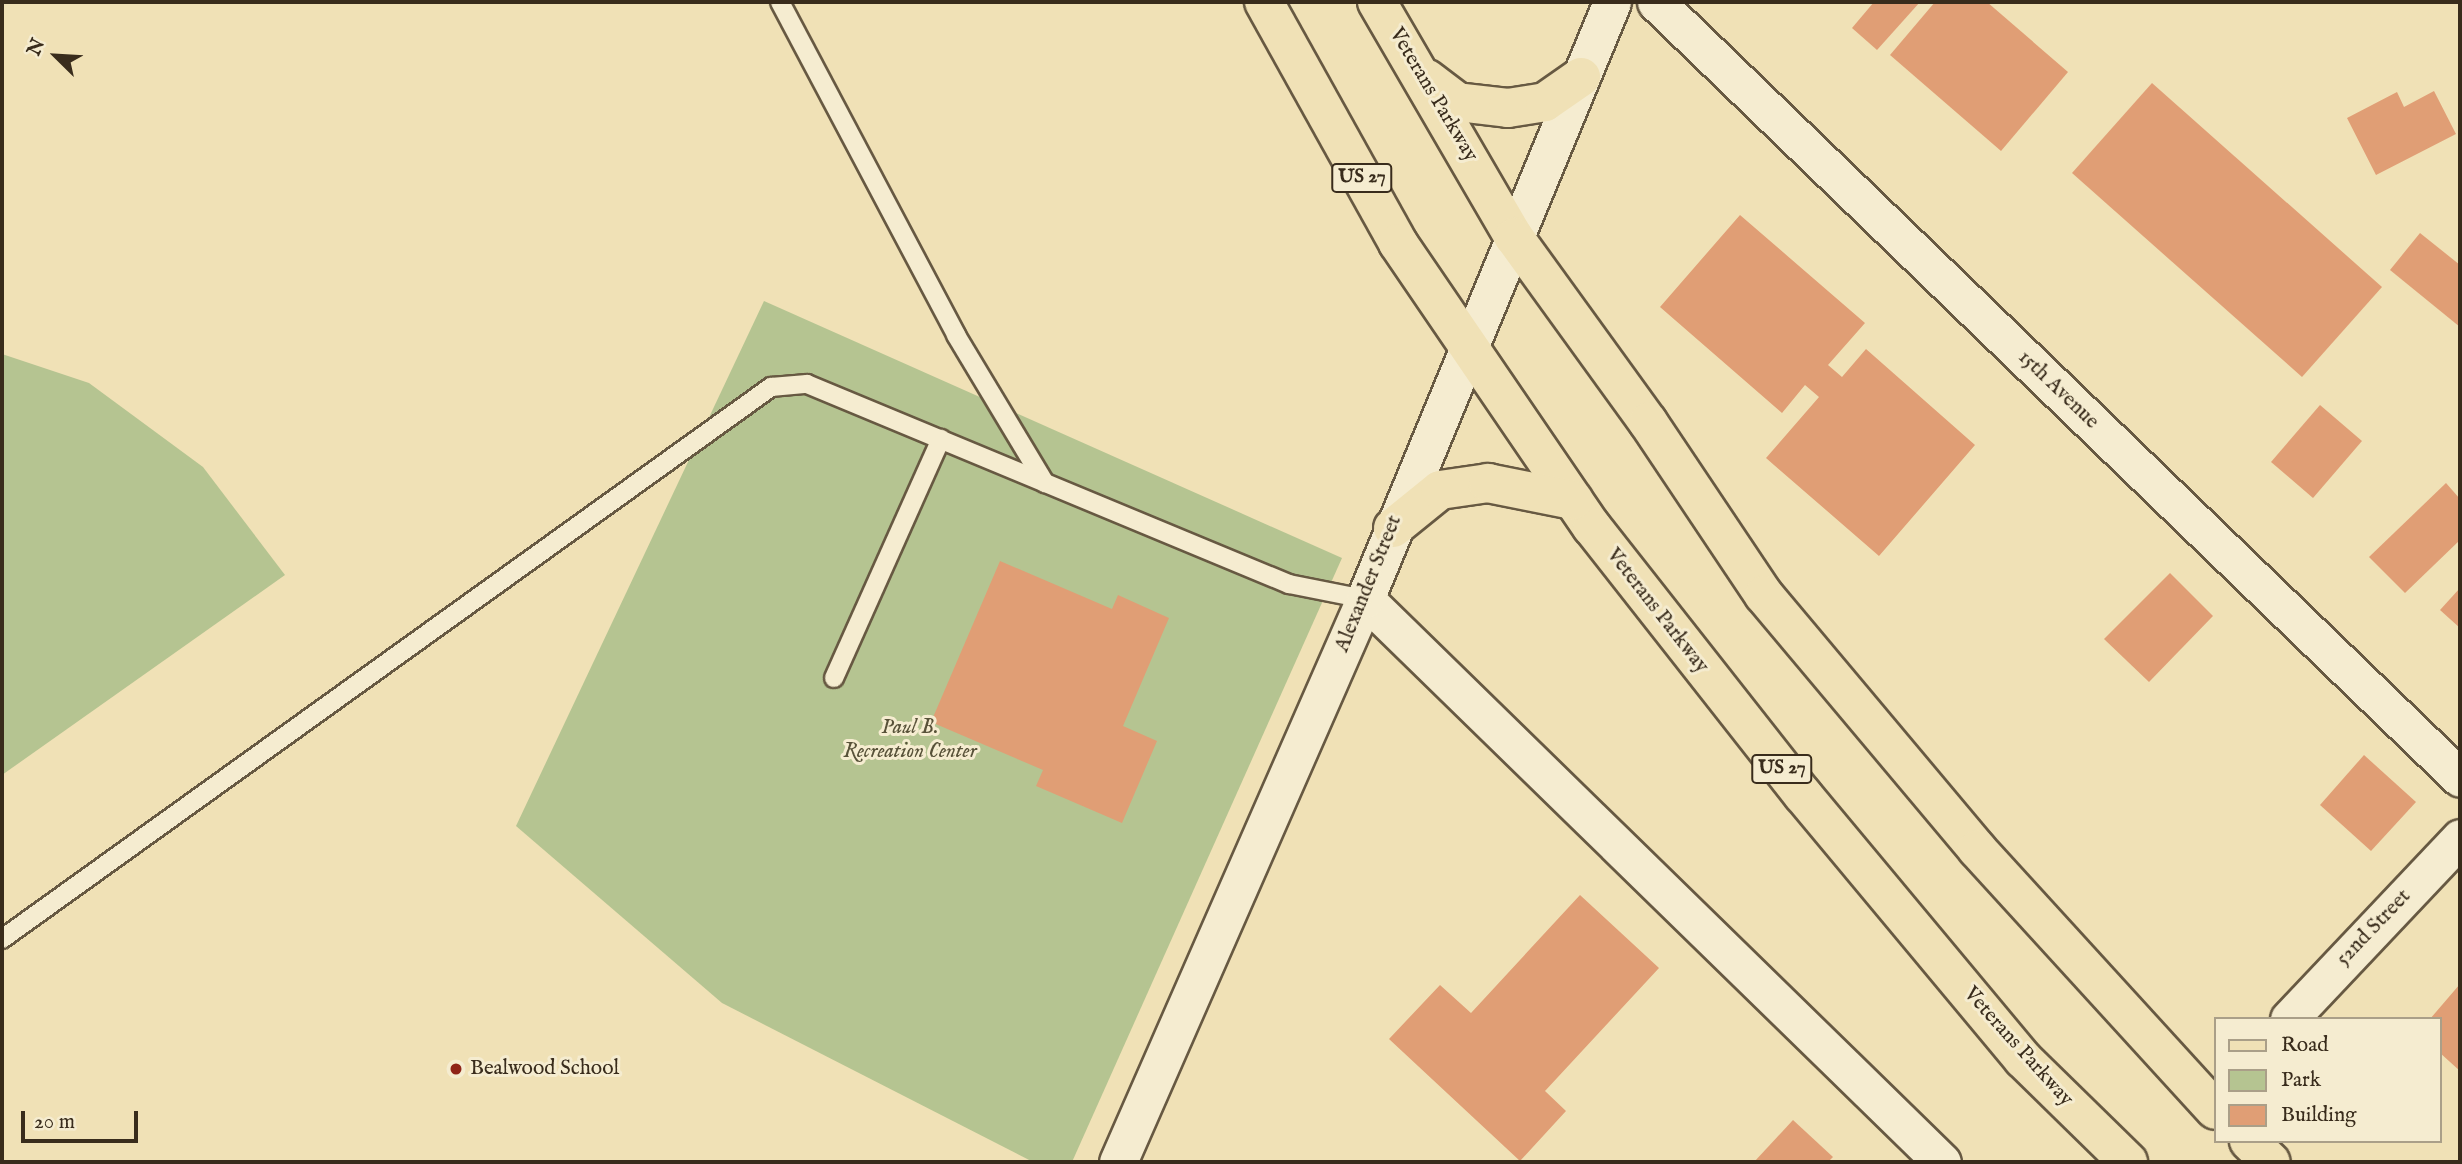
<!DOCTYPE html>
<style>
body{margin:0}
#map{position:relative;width:2462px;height:1164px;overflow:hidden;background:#f0e1b6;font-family:"IM FELL English",serif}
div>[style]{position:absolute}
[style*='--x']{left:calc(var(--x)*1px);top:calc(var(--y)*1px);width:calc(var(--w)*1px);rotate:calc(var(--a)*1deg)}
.green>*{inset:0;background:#b5c491}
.building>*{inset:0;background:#e09e75}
.roads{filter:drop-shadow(2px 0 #675942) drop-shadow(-2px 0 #675942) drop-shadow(0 2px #675942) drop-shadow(0 -2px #675942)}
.lane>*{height:18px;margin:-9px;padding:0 9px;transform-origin:9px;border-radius:9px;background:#f5ecd0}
.street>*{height:37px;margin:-18.5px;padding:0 18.5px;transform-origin:18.5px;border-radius:18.5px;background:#f5ecd0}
.primary>*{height:38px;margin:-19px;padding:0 19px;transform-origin:19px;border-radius:19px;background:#f0e1b6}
.dots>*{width:19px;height:19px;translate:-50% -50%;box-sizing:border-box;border:4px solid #f5ecd0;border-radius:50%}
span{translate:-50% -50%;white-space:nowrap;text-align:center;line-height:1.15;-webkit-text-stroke:6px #f5ecd0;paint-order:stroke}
.shield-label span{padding:2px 5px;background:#f5ecd0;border:2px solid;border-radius:5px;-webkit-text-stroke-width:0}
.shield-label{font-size:19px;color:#392c1c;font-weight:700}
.street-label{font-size:21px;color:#392c1c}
.park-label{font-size:21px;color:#585239;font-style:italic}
.poi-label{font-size:21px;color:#392c1c}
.left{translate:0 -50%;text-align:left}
.frame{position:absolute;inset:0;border:4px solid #392c1c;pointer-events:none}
.legend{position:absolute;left:2214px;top:1017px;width:228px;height:126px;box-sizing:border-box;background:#f5ecd0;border:2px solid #aa9f88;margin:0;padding:9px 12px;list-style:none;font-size:21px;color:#392c1c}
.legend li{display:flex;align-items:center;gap:14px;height:35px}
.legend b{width:35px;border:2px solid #aa9f88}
.north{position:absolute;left:21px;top:21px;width:70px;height:70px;-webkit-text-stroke:5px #f5ecd0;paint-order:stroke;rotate:294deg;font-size:19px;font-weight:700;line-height:28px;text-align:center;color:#392c1c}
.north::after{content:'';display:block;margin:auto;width:24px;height:32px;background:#392c1c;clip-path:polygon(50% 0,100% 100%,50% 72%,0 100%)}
.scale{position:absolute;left:21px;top:1111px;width:117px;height:32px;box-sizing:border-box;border:4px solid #392c1c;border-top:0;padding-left:9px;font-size:21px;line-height:24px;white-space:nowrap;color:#392c1c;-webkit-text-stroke:5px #f5ecd0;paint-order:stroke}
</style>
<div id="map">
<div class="green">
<div style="clip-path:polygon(764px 301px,1342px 558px,1072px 1162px,1033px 1162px,722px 1003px,516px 826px)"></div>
<div style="clip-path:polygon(2px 354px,89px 383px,203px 467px,285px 575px,2px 775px)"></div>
</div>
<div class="building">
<div style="clip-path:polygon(1874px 2px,1920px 2px,1877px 50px,1852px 28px)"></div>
<div style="clip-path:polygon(1935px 2px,1987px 2px,2068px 72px,2001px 151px,1890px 55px)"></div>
<div style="clip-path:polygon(2152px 83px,2382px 287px,2302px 377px,2072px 173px)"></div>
<div style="clip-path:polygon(2434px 91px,2456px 134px,2376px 175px,2347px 118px,2397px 92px,2404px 107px)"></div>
<div style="clip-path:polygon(1740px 215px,1865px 323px,1828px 365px,1842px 377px,1866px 349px,1975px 445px,1879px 556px,1766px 458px,1819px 397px,1805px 385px,1782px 413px,1660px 307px)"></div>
<div style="clip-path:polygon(2420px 233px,2460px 265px,2460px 327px,2390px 270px)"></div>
<div style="clip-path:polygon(2320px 405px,2362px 441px,2313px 498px,2271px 462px)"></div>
<div style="clip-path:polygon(2446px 483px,2460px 499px,2460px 540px,2405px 593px,2369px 557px)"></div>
<div style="clip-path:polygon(1000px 561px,1112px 609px,1118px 595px,1169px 618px,1123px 726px,1157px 741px,1122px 823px,1036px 786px,1043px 770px,931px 722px)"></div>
<div style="clip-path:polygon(2170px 573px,2213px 616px,2149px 682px,2104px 639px)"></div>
<div style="clip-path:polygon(2460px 588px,2460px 628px,2440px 610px)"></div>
<div style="clip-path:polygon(2364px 755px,2416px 802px,2371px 851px,2320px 805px)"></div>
<div style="clip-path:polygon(1580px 895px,1659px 968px,1545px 1091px,1566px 1111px,1520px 1161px,1389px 1039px,1440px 985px,1471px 1013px)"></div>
<div style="clip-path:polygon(2460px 984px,2460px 1071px,2439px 1052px,2439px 1019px,2430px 1019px)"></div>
<div style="clip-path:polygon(1793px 1120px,1833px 1157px,1828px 1162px,1754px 1162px)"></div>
</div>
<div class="roads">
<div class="lane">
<div style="--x:780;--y:2;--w:377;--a:62.1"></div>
<div style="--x:956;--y:335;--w:173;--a:59"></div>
<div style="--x:834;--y:678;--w:262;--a:-65.9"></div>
<div style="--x:2;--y:939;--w:947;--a:-35.67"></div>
<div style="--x:771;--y:387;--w:36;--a:-5"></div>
<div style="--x:807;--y:384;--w:522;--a:22.54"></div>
<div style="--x:1289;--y:584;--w:77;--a:11.2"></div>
</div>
<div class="street">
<div style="--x:1656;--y:2;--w:1117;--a:43.98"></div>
<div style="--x:1365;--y:599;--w:806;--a:44.3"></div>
<div style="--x:2289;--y:1019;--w:249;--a:-46.6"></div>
<div style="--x:1118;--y:1162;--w:615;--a:-66.31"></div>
<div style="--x:1365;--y:599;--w:646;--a:-67.52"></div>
</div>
<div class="primary">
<div style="--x:1264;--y:2;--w:276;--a:60.9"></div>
<div style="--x:1398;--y:243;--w:344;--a:55.7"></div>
<div style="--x:1592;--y:527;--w:341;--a:51.8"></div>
<div style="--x:1803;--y:795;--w:344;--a:50.2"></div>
<div style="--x:2023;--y:1059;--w:147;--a:44.4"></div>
<div style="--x:1377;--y:2;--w:272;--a:59.8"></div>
<div style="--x:1514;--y:237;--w:228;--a:54.1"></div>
<div style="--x:1648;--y:422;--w:208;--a:56.2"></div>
<div style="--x:1764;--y:595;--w:331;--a:50"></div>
<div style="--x:1977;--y:849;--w:353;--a:47.6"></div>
<div style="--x:1427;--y:79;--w:38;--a:37"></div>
<div style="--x:1457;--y:102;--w:51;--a:6.7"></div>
<div style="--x:1508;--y:108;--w:37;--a:-9"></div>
<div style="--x:1545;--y:102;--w:44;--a:-34.8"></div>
<div style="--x:1393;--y:528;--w:60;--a:-39"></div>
<div style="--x:1440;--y:490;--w:49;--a:-8.3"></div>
<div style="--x:1488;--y:483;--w:87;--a:11.3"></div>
<div style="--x:2249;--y:1141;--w:30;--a:44"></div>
</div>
</div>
<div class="dots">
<div style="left:456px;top:1069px;background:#8f2418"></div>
</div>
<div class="shield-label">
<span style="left:1362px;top:178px">US 27</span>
<span style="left:1782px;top:769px">US 27</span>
</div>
<div class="street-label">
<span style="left:1433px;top:95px;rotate:59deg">Veterans Parkway</span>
<span style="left:2058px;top:390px;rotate:44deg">15th Avenue</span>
<span style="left:1369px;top:584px;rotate:-68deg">Alexander Street</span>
<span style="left:1657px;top:611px;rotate:52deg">Veterans Parkway</span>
<span style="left:2374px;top:928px;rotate:-46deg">52nd Street</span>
<span style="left:2018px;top:1047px;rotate:48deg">Veterans Parkway</span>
</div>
<div class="park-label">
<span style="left:910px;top:740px">Paul B.<br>Recreation Center</span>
</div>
<div class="poi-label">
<span class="left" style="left:470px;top:1069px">Bealwood School</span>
</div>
<div class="frame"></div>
<ul class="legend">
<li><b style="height:9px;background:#f0e1b6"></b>Road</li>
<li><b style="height:19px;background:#b5c491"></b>Park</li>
<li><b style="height:19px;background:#e09e75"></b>Building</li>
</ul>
<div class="north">N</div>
<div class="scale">20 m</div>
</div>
